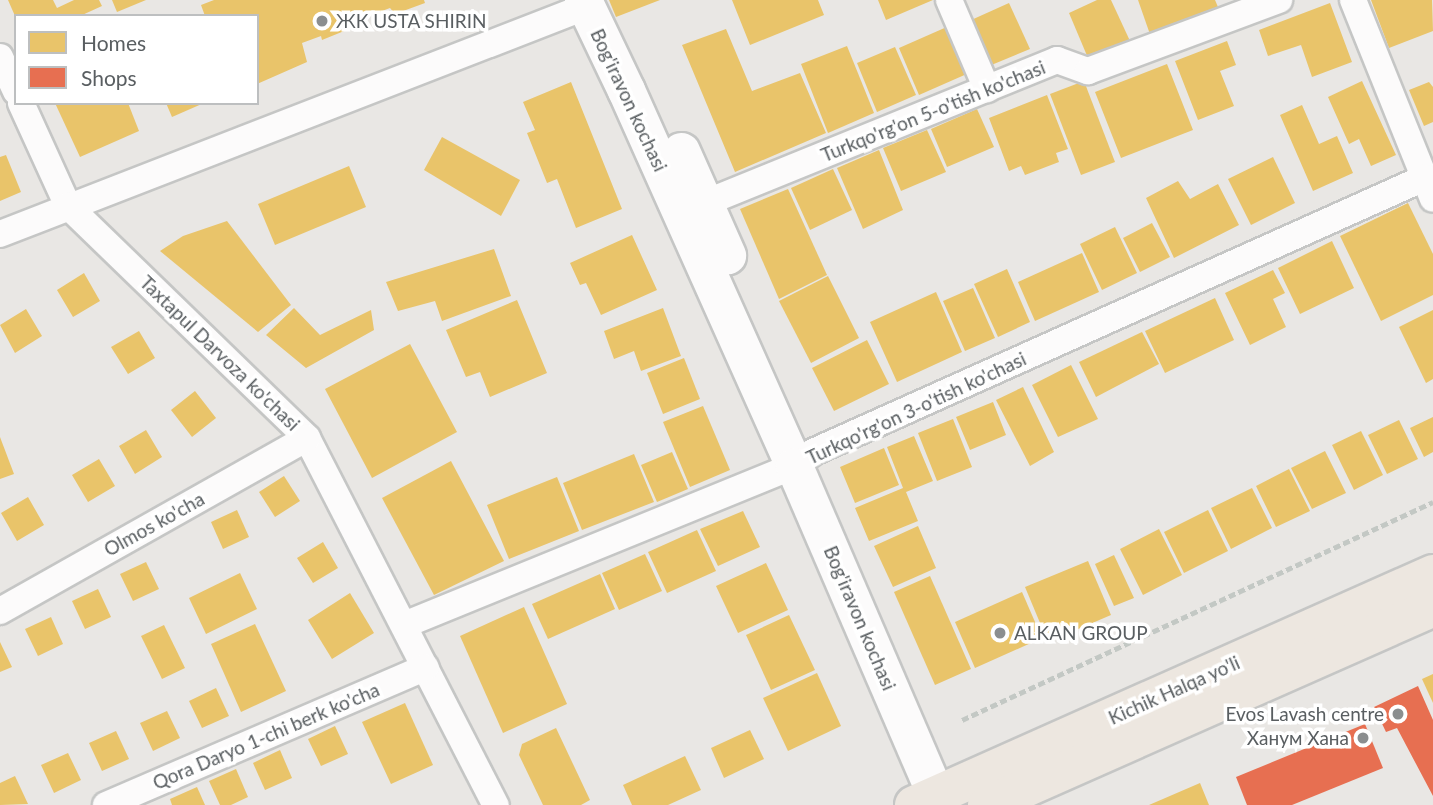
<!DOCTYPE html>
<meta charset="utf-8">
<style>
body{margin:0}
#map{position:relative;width:1433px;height:805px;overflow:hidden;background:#e9e7e4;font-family:Lato,sans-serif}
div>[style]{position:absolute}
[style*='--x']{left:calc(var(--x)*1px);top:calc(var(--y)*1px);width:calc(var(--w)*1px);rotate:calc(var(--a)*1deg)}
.homes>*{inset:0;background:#e9c46a}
.shops>*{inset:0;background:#e76f51}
.path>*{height:4.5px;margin-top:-2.25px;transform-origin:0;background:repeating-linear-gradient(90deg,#c3c8c4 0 7px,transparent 0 10.5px)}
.roads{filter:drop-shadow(2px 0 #c5c6c5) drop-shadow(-2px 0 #c5c6c5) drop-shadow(0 2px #c5c6c5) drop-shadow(0 -2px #c5c6c5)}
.street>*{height:26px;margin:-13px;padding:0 13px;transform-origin:13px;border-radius:13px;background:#fcfbfb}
.secondary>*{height:37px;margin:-18.5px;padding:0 18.5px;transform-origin:18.5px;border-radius:18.5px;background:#fcfbfb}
.highway>*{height:38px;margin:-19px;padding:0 19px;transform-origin:19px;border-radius:19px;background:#ede7e0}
.dots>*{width:19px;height:19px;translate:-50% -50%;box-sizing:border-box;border:4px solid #fff;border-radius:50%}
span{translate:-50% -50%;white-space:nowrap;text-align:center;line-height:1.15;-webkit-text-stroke:7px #fff;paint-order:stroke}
.poi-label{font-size:19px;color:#595e61}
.left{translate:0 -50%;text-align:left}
.right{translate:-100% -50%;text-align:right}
.street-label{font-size:19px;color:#595e61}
.legend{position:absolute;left:14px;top:14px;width:245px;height:91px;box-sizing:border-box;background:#fff;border:2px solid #bdbfc0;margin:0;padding:9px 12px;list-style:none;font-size:21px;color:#595e61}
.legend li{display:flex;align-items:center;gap:14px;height:35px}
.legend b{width:35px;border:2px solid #bdbfc0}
</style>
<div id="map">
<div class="homes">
<div style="clip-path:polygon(8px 0,53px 0,57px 8px,74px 0,99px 0,102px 6px,80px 16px,15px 16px)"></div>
<div style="clip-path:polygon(112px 0,146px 0,117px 12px)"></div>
<div style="clip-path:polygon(214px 0,424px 0,425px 3px,395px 14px,390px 8px,353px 22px,354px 27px,322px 40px,321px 36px,302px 43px,307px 62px,257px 84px,257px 16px,205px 16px,201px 5px)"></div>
<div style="clip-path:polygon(609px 0,660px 0,616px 17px)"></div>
<div style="clip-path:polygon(732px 0,818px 0,824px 15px,750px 45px)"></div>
<div style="clip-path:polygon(878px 0,933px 0,886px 20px)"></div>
<div style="clip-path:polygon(1097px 0,1111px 0,1130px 41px,1088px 58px,1069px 13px)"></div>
<div style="clip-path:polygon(1138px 0,1215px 0,1221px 14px,1152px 40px)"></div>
<div style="clip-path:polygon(1371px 0,1432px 0,1433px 31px,1389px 48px)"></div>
<div style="clip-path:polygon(1009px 3px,1030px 49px,989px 66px,969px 21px)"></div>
<div style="clip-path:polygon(1330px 3px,1352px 62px,1312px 77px,1301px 45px,1268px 56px,1259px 30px)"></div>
<div style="clip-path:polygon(949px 26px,969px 73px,919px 95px,899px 48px)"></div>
<div style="clip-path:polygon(726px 29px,752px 91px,800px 73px,826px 133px,735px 172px,682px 45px)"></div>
<div style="clip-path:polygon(1227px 41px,1236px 65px,1220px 71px,1234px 106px,1198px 120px,1175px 61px)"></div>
<div style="clip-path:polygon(847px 46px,874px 113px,828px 133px,801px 64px)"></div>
<div style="clip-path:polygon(895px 47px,916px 95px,877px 112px,857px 63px)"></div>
<div style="clip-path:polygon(1167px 64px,1193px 130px,1121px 158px,1095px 92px)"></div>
<div style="clip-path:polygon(1084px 81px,1115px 162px,1081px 175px,1050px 94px)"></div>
<div style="clip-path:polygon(1362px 81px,1396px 155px,1371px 166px,1359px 139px,1349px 144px,1328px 97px)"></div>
<div style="clip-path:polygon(571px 82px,622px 209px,576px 228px,557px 179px,547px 183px,527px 133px,535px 130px,523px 102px)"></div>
<div style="clip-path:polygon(1429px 82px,1433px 87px,1433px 122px,1424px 126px,1409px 90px)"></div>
<div style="clip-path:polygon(1047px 95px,1068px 149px,1056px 153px,1059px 162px,1025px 175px,1021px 166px,1009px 171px,989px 118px)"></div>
<div style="clip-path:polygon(55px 103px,128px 103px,139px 131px,80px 157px)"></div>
<div style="clip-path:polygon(166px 103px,204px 103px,172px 117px)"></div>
<div style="clip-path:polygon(1302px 105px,1319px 144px,1337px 136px,1353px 173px,1313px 191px,1280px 115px)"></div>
<div style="clip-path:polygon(977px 109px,994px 147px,947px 167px,931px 129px)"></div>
<div style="clip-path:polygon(927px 130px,946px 172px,901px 191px,883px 148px)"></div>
<div style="clip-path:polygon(442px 137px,520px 180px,501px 216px,424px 170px)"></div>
<div style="clip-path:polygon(879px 150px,903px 210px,863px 229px,837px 168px)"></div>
<div style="clip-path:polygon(6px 155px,21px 192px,0 201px,0 157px)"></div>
<div style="clip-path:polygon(1273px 157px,1295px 203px,1251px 225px,1228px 179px)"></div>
<div style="clip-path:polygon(349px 166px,366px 207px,275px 245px,258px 204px)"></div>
<div style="clip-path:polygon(833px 169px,852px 210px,810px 230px,791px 188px)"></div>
<div style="clip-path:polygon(1178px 181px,1190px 199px,1218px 184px,1239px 225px,1174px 258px,1146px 198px)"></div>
<div style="clip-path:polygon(788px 189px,827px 275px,779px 299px,740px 209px)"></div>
<div style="clip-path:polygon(1408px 203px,1433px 254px,1433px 295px,1381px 321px,1340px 236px)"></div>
<div style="clip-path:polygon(227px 221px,291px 305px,258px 332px,160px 251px,183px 236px)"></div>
<div style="clip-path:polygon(1152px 223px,1170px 257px,1140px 272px,1123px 238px)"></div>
<div style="clip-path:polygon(1115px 227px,1137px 273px,1102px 290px,1080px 244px)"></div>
<div style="clip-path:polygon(632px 235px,657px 290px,601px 315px,586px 283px,580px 285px,570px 263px)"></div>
<div style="clip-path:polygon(1332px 241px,1354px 288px,1300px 314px,1278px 268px)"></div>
<div style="clip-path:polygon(494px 249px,511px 296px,442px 321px,435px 301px,398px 311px,386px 282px)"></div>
<div style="clip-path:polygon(1082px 253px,1099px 292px,1035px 321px,1018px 282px)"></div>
<div style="clip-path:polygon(1007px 269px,1030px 322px,998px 337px,974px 284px)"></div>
<div style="clip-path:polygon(1273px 270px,1285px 293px,1273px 299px,1286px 327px,1250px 345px,1225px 293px)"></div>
<div style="clip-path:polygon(84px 273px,100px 301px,73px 317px,57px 290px)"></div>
<div style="clip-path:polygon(828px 276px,859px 338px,811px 363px,779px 301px)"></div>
<div style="clip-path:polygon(973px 288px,995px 338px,965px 351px,943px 301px)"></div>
<div style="clip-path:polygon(936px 292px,962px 352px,897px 382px,870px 322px)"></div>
<div style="clip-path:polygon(1215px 298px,1234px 340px,1165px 373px,1145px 331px)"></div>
<div style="clip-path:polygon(517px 300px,547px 373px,490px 397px,480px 372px,466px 377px,446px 330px)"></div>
<div style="clip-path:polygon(294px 308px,320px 335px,371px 310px,374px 330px,306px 368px,266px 335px)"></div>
<div style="clip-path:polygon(663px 308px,681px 356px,641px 371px,634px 351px,614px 359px,604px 331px)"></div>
<div style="clip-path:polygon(26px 309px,42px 336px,15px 353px,0 325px)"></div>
<div style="clip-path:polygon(1433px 310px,1433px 379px,1426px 383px,1399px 327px)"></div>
<div style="clip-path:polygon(139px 331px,155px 358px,128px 374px,111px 347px)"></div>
<div style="clip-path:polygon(1142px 332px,1159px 364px,1096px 397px,1079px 362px)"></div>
<div style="clip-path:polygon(867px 340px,889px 384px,834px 411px,812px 368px)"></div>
<div style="clip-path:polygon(410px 344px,457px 432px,372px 478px,325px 389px)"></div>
<div style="clip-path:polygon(684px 358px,700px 399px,663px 414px,647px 373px)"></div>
<div style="clip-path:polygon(1071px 365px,1098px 419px,1058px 437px,1032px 385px)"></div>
<div style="clip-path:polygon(1023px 387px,1054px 452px,1030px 466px,996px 400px)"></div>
<div style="clip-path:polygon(195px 391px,216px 418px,192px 437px,171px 410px)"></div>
<div style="clip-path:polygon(993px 402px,1006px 435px,970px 450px,956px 417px)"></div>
<div style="clip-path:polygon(703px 406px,730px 470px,690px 487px,663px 422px)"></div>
<div style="clip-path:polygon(1433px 417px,1433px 452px,1424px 457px,1410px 428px)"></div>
<div style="clip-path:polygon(953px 419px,972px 467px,937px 481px,918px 433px)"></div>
<div style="clip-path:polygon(1399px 420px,1418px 459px,1387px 474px,1368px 435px)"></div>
<div style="clip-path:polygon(146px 430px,162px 457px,135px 474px,119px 446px)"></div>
<div style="clip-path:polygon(1361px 431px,1383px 475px,1354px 490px,1332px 445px)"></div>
<div style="clip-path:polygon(914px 436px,933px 481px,906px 492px,918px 521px,869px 541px,855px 508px,903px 488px,887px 447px)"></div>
<div style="clip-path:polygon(0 437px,14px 474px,0 479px)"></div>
<div style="clip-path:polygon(884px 448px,899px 485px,855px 503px,840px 467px)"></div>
<div style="clip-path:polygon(1325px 451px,1346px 493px,1312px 509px,1291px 468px)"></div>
<div style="clip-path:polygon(672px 452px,688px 489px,657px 502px,641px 465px)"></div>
<div style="clip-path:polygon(634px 454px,654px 502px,582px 530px,563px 483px)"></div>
<div style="clip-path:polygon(99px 459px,115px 486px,88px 502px,72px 475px)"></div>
<div style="clip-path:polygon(451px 461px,504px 561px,434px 595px,382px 498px)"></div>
<div style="clip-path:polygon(1289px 469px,1310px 511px,1276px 527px,1256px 486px)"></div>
<div style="clip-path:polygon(284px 476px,300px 501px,275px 517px,259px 492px)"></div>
<div style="clip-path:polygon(557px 477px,579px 531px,509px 559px,487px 505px)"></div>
<div style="clip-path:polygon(1252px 488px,1272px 528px,1231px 549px,1211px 508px)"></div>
<div style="clip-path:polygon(28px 497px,44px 525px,17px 541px,1px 513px)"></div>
<div style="clip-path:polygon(237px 510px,249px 537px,223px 549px,211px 522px)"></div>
<div style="clip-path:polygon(1208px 510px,1228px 551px,1184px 573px,1164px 532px)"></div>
<div style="clip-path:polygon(743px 511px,760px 547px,718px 566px,700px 529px)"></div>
<div style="clip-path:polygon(918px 526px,936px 568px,893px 587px,874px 546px)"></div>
<div style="clip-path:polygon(1159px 529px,1182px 575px,1143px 595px,1120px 549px)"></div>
<div style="clip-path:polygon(697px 530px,716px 571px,667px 593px,648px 552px)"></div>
<div style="clip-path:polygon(323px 542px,338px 568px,313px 583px,297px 558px)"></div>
<div style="clip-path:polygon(645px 554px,662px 591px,619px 610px,602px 573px)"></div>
<div style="clip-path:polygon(1114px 555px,1134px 598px,1114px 606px,1095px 564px)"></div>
<div style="clip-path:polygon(1088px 561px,1111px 615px,1048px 642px,1025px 587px)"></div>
<div style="clip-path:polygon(146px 562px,159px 589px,133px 601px,120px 574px)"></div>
<div style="clip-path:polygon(766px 563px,788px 610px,738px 633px,716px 586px)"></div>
<div style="clip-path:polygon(240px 573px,257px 609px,206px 634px,189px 598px)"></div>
<div style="clip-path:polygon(600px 574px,615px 609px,548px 639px,532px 604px)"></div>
<div style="clip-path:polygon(930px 576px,971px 669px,935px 685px,894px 592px)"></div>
<div style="clip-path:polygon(98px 589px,111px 617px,85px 629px,72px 601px)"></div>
<div style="clip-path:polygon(1022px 592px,1042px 638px,975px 668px,955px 622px)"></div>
<div style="clip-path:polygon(350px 593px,374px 633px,332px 659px,308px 620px)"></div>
<div style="clip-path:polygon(524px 607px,567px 704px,503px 733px,460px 636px)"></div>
<div style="clip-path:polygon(789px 615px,815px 670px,771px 690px,746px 635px)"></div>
<div style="clip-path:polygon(51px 617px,63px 644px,38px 656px,25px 629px)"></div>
<div style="clip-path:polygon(255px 624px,286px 691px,241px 712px,211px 644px)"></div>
<div style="clip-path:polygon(164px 625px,185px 668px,162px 679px,141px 636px)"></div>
<div style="clip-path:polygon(0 642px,12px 667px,0 672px)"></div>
<div style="clip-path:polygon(817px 673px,841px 726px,788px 751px,763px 698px)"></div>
<div style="clip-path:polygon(1433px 674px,1433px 703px,1422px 679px)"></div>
<div style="clip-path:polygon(216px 688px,229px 716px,202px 728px,189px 701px)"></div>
<div style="clip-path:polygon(405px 703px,433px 765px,391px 784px,362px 722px)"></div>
<div style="clip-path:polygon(167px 711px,180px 738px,153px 751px,140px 723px)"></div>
<div style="clip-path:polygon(335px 726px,348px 754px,321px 766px,308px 739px)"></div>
<div style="clip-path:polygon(556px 728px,590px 800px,581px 805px,543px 805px,519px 755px,522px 744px)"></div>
<div style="clip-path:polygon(750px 730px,764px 759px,724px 778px,711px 748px)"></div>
<div style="clip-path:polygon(116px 731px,129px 759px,102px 771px,89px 743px)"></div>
<div style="clip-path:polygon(280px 750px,292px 778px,265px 790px,253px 763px)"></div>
<div style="clip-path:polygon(68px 753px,81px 780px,54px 793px,41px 765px)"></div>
<div style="clip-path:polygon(685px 756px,701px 790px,668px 805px,632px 805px,623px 785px)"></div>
<div style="clip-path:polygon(236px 769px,248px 797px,231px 805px,220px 805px,209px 781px)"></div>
<div style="clip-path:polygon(15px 776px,28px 804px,0 805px,0 783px)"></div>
<div style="clip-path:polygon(1200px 783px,1209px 805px,1149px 805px)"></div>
<div style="clip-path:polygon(197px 787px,205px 805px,172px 805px,170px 799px)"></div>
</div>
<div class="shops">
<div style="clip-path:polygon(1418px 686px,1433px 720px,1433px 796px,1397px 728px,1386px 732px,1374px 707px)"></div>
<div style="clip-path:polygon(1365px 724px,1383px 768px,1292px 805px,1247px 805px,1236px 777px)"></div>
</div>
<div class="path">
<div style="--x:962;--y:720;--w:519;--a:-24.84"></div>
</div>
<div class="roads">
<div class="street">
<div style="--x:949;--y:0;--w:97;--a:66.9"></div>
<div style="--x:1353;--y:0;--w:214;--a:68.1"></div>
<div style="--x:0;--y:57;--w:38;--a:65"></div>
<div style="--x:21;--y:103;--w:113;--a:65.5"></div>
<div style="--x:68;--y:206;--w:333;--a:44.1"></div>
<div style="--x:307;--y:438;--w:413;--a:62.8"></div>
<div style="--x:705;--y:203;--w:380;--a:-22.1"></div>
<div style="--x:1057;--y:60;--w:33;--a:20"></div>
<div style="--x:1088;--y:71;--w:204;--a:-20.4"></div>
<div style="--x:0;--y:234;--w:627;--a:-21.21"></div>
<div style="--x:0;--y:611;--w:352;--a:-29.4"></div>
<div style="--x:404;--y:625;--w:421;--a:-22.2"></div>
<div style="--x:794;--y:466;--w:24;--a:-36"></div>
<div style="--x:813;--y:452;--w:670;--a:-24.15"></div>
<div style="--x:106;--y:805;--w:348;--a:-23.3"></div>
</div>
<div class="secondary">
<div style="--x:583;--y:0;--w:100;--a:64.5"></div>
<div style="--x:626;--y:90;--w:412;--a:65.9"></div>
<div style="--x:794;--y:466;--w:358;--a:66.7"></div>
<div style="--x:681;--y:151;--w:114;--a:66.1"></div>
</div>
<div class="highway">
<div style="--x:914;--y:805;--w:568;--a:-23.99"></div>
<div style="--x:987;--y:805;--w:488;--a:-23.9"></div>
</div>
</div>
<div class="dots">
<div style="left:322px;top:21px;background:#8b8e8f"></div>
<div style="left:1000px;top:633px;background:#8b8e8f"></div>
<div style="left:1398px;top:714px;background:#8b8e8f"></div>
<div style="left:1363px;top:738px;background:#8b8e8f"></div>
</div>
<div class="poi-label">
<span class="left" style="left:336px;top:21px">ЖК USTA SHIRIN</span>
<span class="left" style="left:1014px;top:633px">ALKAN GROUP</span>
<span class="right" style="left:1384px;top:714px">Evos Lavash centre</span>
<span class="right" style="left:1349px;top:738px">Ханум Хана</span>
</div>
<div class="street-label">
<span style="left:629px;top:100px;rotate:65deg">Bog'iravon kochasi</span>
<span style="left:933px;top:111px;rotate:-22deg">Turkqo'rg'on 5-o'tish ko'chasi</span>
<span style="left:220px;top:353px;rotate:44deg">Taxtapul Darvoza ko'chasi</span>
<span style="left:916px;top:408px;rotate:-25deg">Turkqo'rg'on 3-o'tish ko'chasi</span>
<span style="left:154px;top:524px;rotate:-29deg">Olmos ko'cha</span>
<span style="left:860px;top:618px;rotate:67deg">Bog'iravon kochasi</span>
<span style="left:1174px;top:690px;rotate:-24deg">Kichik Halqa yo'li</span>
<span style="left:266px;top:736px;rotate:-23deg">Qora Daryo 1-chi berk ko'cha</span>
</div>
<ul class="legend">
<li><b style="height:19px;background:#e9c46a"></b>Homes</li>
<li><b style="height:19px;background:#e76f51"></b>Shops</li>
</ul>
</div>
